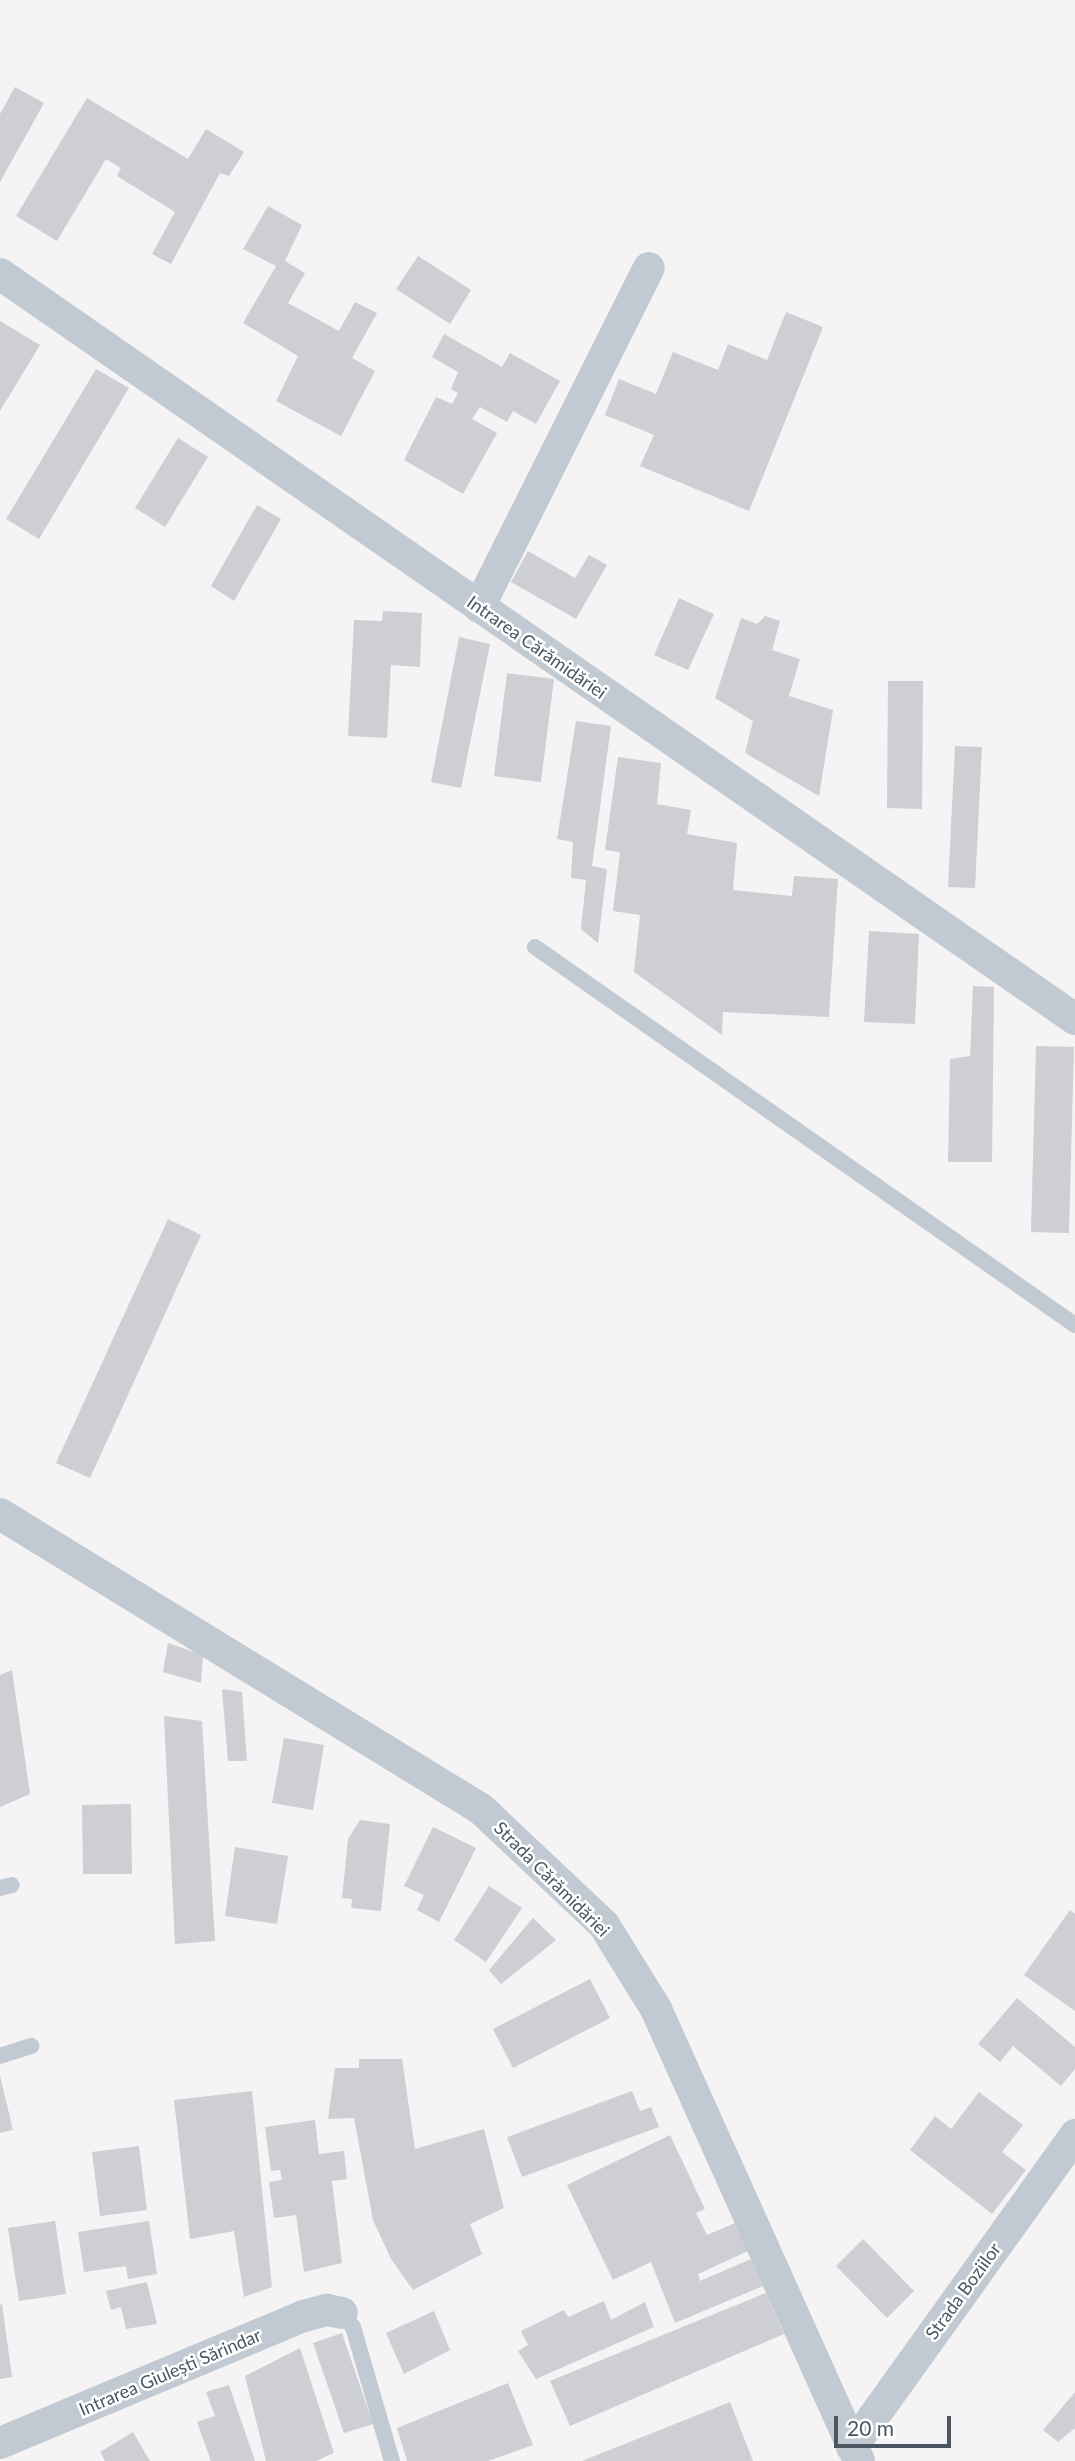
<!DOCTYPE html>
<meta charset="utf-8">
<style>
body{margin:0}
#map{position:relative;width:1075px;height:2461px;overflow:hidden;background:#f5f3f3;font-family:Lato,sans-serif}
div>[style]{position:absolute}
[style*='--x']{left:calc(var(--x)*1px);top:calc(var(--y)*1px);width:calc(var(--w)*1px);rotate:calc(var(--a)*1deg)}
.building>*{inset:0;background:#cdcfd5}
.lane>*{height:16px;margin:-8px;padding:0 8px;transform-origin:8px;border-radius:8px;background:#c1cad2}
.street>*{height:32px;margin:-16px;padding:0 16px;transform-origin:16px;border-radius:16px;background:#c1cad2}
span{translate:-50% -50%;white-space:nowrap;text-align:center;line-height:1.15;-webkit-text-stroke:5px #fff;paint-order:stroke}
.street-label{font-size:18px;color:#4a5661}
.scale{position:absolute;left:834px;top:2416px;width:117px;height:32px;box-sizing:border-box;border:4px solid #4a5661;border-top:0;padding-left:9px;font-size:21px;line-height:24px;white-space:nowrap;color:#4a5661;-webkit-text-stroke:5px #fff;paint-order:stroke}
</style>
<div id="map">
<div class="building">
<div style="clip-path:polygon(15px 87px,44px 103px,0 182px,0 114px)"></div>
<div style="clip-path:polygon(87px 98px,188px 159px,206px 129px,244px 152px,229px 176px,220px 173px,171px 264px,152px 254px,175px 212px,117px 176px,121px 168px,106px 159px,57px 241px,16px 216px)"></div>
<div style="clip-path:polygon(268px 206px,302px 225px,285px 261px,305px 273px,288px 303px,339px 331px,355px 302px,377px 313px,352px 358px,375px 371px,341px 436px,276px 401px,298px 356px,243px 323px,276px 266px,243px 249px)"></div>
<div style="clip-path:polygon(418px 256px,471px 290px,450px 324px,396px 289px)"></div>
<div style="clip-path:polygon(786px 312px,823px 327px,749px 511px,640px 466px,654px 435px,605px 415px,619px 379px,656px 394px,673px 352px,718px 370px,728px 344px,767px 360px)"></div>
<div style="clip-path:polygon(0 321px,40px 345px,0 411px)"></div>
<div style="clip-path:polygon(444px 334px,502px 367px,510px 353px,560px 381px,536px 424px,513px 411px,507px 422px,480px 407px,472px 419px,497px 433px,463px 494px,404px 460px,436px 397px,452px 404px,458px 393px,451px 389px,458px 372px,432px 357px)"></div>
<div style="clip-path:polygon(96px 369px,129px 388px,39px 539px,6px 519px)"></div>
<div style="clip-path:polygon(178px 438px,208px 457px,165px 527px,135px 508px)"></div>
<div style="clip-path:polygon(257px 505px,281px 519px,234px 601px,211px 586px)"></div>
<div style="clip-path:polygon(528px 551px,575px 578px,589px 555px,607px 565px,576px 619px,511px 582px)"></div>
<div style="clip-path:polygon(679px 598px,714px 614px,688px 670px,654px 655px)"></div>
<div style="clip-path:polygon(383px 611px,422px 613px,420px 667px,391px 665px,387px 738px,348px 736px,354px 620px,382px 621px)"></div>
<div style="clip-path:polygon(765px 616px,780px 621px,772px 650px,800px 659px,789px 696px,833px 710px,819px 796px,745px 753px,753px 721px,715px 698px,741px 618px,757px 624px)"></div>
<div style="clip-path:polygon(459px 637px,490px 644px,461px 788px,431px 782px)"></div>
<div style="clip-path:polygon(507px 673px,554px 679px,541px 782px,494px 776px)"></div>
<div style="clip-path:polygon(888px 681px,923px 681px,922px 809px,887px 808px)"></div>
<div style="clip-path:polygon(576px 721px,611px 726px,592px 866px,607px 869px,598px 943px,581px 929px,586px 880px,571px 878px,573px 842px,557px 839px)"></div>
<div style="clip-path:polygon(955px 746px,982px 747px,975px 888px,948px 887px)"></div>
<div style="clip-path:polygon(618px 757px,661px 763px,657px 804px,691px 810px,687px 834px,737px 843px,733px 890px,792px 896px,794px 876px,838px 879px,829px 1017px,723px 1012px,722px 1035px,634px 972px,640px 915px,613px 911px,620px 852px,605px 850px)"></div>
<div style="clip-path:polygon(869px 931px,919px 934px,915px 1024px,864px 1022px)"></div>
<div style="clip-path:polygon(973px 986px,994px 987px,992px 1162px,948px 1162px,950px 1059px,970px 1056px)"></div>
<div style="clip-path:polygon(1036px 1046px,1074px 1047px,1069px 1233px,1031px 1232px)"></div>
<div style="clip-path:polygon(168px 1219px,201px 1235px,90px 1478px,56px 1463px)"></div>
<div style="clip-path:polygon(168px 1643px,203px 1655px,201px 1683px,163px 1672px)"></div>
<div style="clip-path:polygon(12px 1670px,30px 1794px,0 1807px,0 1675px)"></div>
<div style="clip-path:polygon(222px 1689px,242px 1692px,247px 1761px,228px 1761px)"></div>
<div style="clip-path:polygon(164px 1716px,202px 1721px,215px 1941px,175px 1944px)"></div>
<div style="clip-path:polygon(284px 1738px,324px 1745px,313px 1810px,272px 1803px)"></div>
<div style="clip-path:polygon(131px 1804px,132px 1874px,83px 1874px,82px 1805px)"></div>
<div style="clip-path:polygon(360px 1820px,390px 1824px,381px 1911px,351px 1908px,352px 1899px,342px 1898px,348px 1839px)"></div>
<div style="clip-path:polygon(433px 1827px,476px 1848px,439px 1922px,417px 1910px,424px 1895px,404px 1886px)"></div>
<div style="clip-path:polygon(235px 1847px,288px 1856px,277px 1924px,225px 1916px)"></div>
<div style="clip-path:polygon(489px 1886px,522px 1908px,486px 1962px,454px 1940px)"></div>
<div style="clip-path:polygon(1070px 1910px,1075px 1914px,1075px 2011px,1024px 1975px)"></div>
<div style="clip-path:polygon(533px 1918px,556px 1940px,501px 1984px,489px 1970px)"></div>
<div style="clip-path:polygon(590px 1979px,610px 2018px,513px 2068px,493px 2029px)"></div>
<div style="clip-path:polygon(1017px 1998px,1075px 2047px,1075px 2069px,1061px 2086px,1013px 2046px,1000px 2062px,978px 2044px)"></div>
<div style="clip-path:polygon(359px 2059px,402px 2059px,415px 2149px,484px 2129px,504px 2208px,470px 2224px,482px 2254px,413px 2290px,391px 2259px,373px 2220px,354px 2118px,328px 2119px,335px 2068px,359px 2068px)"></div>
<div style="clip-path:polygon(0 2076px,13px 2130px,0 2133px)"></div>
<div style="clip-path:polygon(252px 2091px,272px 2287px,244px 2297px,234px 2231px,190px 2239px,174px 2100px)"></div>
<div style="clip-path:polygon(632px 2091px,640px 2111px,651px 2107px,659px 2127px,522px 2177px,507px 2137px)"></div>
<div style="clip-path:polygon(979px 2092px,1023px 2125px,1002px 2152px,1026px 2170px,992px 2214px,910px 2150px,935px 2116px,951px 2129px)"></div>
<div style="clip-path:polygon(315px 2120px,319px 2154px,344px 2151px,347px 2179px,332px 2181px,342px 2263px,304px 2272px,296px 2215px,274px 2218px,269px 2182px,282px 2180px,280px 2170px,271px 2171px,265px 2127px)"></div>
<div style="clip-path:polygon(670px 2135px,705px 2209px,696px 2213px,707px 2235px,735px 2223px,748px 2251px,698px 2274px,700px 2281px,751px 2259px,763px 2286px,675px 2323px,651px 2262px,613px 2280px,567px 2185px)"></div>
<div style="clip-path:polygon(139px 2146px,147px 2210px,100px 2216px,92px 2152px)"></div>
<div style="clip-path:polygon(55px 2221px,66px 2294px,19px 2301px,8px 2228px)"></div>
<div style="clip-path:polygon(149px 2221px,157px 2274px,128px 2279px,126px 2266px,84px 2272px,78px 2232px)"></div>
<div style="clip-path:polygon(863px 2239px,914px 2291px,887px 2318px,836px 2266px)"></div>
<div style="clip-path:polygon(147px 2282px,157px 2324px,126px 2329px,121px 2307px,111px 2310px,106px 2291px)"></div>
<div style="clip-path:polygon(766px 2293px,784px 2334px,570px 2426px,550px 2381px)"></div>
<div style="clip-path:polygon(604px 2301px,611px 2320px,645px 2302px,654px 2327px,536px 2379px,518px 2351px,528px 2345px,521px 2331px,564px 2310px,568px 2317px)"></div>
<div style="clip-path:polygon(2px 2304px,12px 2377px,0 2379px,0 2305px)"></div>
<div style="clip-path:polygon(434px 2311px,450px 2350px,404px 2374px,386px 2333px)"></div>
<div style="clip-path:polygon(342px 2333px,373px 2424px,344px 2433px,313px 2343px)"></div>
<div style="clip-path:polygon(300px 2348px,334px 2453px,316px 2461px,266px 2461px,245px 2376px)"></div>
<div style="clip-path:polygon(508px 2383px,533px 2445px,488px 2461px,407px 2461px,397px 2428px)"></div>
<div style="clip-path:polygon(229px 2385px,255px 2461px,211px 2461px,197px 2422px,215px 2416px,206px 2392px)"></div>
<div style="clip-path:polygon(1075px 2392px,1075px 2428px,1058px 2442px,1043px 2430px)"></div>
<div style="clip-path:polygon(730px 2402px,753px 2461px,582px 2461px)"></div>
<div style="clip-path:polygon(133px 2432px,150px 2461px,105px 2461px,100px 2452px)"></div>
</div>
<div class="lane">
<div style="--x:535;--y:947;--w:659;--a:34.99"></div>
<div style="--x:0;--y:1888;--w:12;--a:-14"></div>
<div style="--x:0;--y:2056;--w:33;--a:-18"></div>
<div style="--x:342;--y:2313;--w:18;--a:52"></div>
<div style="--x:353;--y:2327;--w:140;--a:73.8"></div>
</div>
<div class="street">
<div style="--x:0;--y:274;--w:1308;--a:34.72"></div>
<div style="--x:479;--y:607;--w:379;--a:-63.4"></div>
<div style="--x:0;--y:1514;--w:564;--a:31.52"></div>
<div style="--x:481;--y:1809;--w:169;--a:43.3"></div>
<div style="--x:604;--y:1925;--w:99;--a:58.2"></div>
<div style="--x:656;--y:2009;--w:495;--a:65.8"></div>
<div style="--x:0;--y:2443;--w:329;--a:-22.7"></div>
<div style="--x:304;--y:2316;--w:24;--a:-15"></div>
<div style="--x:327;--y:2310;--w:15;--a:11"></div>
<div style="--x:852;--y:2447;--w:384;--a:-54.4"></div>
</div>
<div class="street-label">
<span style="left:537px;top:647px;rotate:35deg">Intrarea Cărămidăriei</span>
<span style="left:552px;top:1879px;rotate:45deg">Strada Cărămidăriei</span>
<span style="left:963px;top:2291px;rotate:-54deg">Strada Boziilor</span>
<span style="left:170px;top:2372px;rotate:-23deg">Intrarea Giulești Sărindar</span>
</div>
<div class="scale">20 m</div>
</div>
